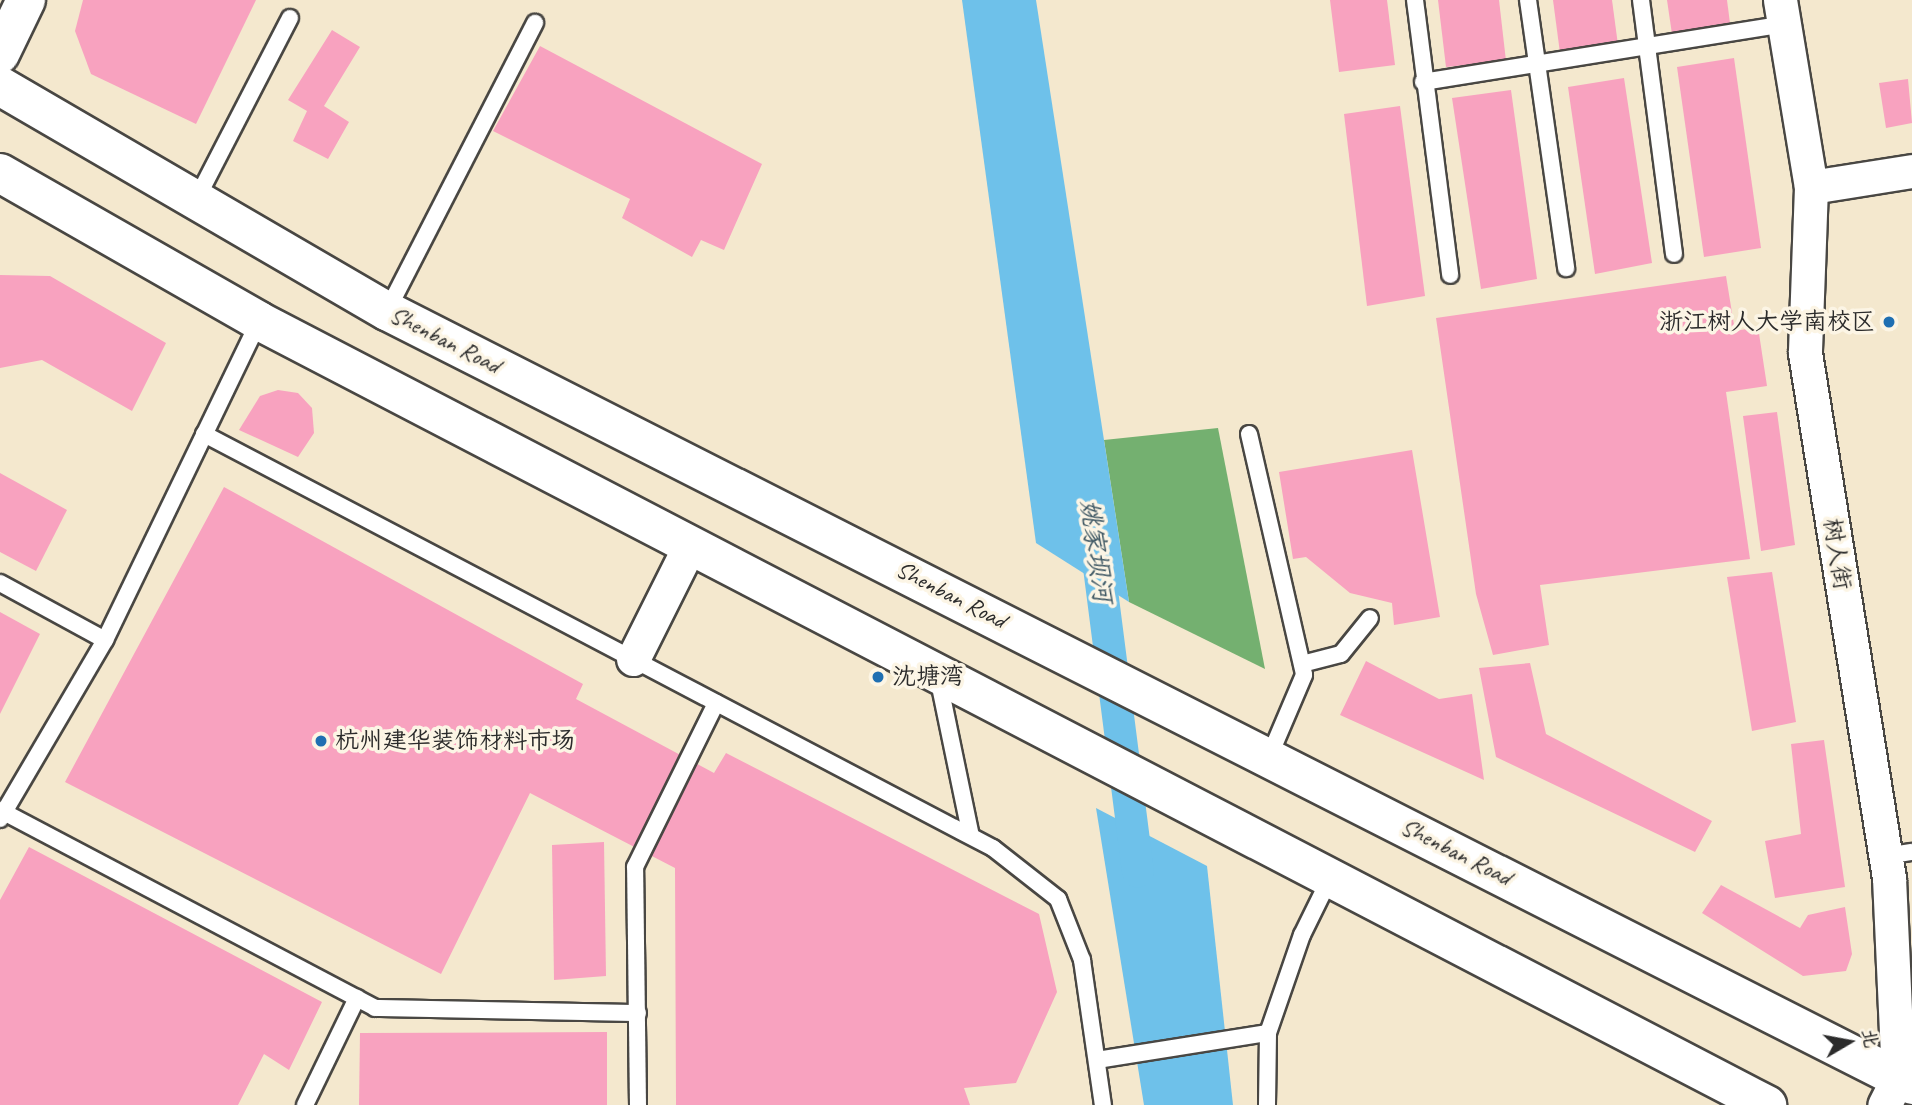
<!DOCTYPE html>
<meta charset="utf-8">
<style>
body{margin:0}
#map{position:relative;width:1912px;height:1105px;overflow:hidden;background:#f4e8ce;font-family:Caveat,"LXGW WenKai TC",sans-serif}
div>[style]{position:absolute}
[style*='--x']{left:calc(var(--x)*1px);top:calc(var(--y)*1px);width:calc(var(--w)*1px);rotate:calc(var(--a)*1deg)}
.forest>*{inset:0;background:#74b070}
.water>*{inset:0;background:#6ec1ea}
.canal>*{height:32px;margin:-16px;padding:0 16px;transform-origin:16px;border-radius:16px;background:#6ec1ea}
.building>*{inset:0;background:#f8a2bf}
.roads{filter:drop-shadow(2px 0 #494743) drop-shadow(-2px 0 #494743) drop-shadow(0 2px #494743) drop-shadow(0 -2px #494743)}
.lane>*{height:16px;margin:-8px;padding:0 8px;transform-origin:8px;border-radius:8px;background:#fff}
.street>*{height:33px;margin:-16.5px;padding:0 16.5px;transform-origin:16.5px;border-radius:16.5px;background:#fff}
.primary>*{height:38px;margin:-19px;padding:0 19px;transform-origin:19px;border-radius:19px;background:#fff}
.dots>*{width:19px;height:19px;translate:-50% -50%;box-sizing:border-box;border:4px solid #fcf5e5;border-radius:50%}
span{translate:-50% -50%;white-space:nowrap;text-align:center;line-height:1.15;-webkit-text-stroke:7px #fcf5e5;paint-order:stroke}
.poi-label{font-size:24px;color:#2b2b2b}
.right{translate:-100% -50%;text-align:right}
.left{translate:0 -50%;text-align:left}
.street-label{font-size:24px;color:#2b2b2b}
.water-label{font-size:26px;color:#3f5864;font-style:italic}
.north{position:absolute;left:1814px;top:1007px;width:70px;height:70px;-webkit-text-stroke:5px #fcf5e5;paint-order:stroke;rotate:80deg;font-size:19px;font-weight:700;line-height:28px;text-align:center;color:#2b2b2b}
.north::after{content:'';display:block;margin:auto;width:24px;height:32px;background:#2b2b2b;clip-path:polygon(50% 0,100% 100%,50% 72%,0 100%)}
</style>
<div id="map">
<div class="forest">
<div style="clip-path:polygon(1218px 428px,1265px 669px,1129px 602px,1104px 440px)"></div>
</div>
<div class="water">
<div style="clip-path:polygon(962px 0,1036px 0,1129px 602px,1036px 543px)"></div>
<div style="clip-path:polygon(1096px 808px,1207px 866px,1233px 1105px,1144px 1105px)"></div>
</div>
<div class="canal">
<div style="--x:1096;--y:544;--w:330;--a:82.7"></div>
</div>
<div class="building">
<div style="clip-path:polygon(83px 0,256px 0,196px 124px,91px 74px,75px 31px)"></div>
<div style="clip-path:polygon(1330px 0,1387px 0,1395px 65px,1339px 72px)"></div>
<div style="clip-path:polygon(1438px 0,1499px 0,1506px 61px,1446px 67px)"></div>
<div style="clip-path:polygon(1553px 0,1612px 0,1618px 45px,1560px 53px)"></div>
<div style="clip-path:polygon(1667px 0,1727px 0,1731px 31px,1673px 41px)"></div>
<div style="clip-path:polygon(332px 30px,360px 47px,324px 106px,349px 122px,328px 159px,293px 141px,307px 111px,288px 100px)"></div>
<div style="clip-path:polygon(540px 46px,762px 164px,724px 250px,701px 240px,692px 257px,622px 218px,630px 199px,493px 131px)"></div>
<div style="clip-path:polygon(1734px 58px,1761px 248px,1704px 257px,1677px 67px)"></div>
<div style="clip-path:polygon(1624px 78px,1652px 263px,1595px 274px,1568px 87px)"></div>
<div style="clip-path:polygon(1908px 79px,1912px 123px,1886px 128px,1879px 83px)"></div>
<div style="clip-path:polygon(1511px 90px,1537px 279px,1481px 289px,1452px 98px)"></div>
<div style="clip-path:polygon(1400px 106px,1425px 296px,1367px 306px,1344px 114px)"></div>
<div style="clip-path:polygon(0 275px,50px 276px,166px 343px,132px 411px,42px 360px,0 368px)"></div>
<div style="clip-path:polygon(1726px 276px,1735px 331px,1758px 327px,1767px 386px,1726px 392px,1750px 559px,1540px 585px,1549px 645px,1493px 655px,1476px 594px,1436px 318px)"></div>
<div style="clip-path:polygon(278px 390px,298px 393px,312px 408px,314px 433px,298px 457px,239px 430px,260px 396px)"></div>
<div style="clip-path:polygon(1777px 412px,1795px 545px,1761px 551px,1743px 416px)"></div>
<div style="clip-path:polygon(1412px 450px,1440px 617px,1394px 625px,1392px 603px,1350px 593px,1306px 557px,1293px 559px,1279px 472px)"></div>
<div style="clip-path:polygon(0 473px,67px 510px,36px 571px,0 552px)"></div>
<div style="clip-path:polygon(224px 487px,583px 684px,576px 699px,714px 773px,726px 753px,1039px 914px,1057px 992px,1016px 1083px,964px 1088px,970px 1105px,676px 1105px,675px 868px,530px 793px,441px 974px,65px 782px)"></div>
<div style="clip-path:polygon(1772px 572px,1796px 722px,1752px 731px,1727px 577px)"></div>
<div style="clip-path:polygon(0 612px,40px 634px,0 714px)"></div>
<div style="clip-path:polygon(1366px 661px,1439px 699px,1472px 694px,1484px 780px,1340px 715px)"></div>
<div style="clip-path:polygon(1530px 663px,1546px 734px,1712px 821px,1695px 852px,1496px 757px,1479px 668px)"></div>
<div style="clip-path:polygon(1824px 740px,1845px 887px,1775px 898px,1765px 841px,1801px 834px,1791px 744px)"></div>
<div style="clip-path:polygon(604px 842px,606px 976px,554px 980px,552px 845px)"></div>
<div style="clip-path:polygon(29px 847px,322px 1002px,289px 1070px,264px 1054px,238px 1105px,0 1105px,0 900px)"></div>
<div style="clip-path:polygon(1721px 885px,1800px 928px,1808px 915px,1845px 907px,1852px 954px,1846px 971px,1803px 976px,1702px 913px)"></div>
<div style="clip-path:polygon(607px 1032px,607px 1105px,359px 1105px,360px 1033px)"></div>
</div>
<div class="roads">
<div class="lane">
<div style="--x:1415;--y:0;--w:277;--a:82.7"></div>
<div style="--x:1528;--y:0;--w:271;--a:81.9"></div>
<div style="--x:1641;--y:0;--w:256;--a:82.6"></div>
<div style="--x:1423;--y:82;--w:366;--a:-9.1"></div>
<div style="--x:195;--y:202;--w:207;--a:-62.7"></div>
<div style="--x:387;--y:311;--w:324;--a:-62.8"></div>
<div style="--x:204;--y:434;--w:891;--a:27.69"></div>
<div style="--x:993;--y:848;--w:83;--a:38.1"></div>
<div style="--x:1058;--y:899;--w:66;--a:68.5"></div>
<div style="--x:1082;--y:960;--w:147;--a:81.8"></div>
<div style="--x:1249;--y:434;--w:247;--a:77.1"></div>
<div style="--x:1304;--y:675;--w:89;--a:113.1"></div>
<div style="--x:0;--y:583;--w:119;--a:28.5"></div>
<div style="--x:1302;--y:664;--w:40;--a:-14.4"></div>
<div style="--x:1341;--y:654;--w:46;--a:-51.1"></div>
<div style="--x:938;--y:677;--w:162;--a:78.3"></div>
<div style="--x:0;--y:810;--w:424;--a:27.8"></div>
<div style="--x:375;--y:1008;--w:263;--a:1.1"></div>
<div style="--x:0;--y:819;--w:208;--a:-59.6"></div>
<div style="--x:105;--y:640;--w:354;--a:-64.2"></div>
<div style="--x:1886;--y:856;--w:26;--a:-9"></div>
<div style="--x:1097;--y:1060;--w:173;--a:-9"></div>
<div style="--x:305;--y:1105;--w:119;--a:-64.1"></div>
<div style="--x:638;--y:1105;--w:238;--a:-90.7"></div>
<div style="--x:635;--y:867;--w:183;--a:-63.7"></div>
<div style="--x:1267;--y:1105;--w:72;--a:-89.2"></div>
<div style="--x:1268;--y:1033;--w:104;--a:-70.9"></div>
<div style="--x:1302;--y:935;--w:64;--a:-63.8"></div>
</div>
<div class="street">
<div style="--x:1780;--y:0;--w:190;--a:80.6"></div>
<div style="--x:1811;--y:187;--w:166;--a:92.1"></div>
<div style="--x:1805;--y:353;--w:532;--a:80.91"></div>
<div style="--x:1889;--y:878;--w:200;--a:87.4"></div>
<div style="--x:1898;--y:1078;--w:30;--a:117"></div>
<div style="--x:1811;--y:187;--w:102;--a:-9"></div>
<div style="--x:633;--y:659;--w:127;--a:-63.4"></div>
</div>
<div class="primary">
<div style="--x:0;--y:54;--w:60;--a:-64.3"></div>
<div style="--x:0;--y:86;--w:448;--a:30.2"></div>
<div style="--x:387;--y:311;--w:1710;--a:26.91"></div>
<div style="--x:0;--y:173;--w:298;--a:29.7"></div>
<div style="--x:259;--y:321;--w:1700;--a:27.47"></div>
</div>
</div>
<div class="dots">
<div style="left:1889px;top:322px;background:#1f6fb2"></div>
<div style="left:878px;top:677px;background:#1f6fb2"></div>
<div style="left:321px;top:741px;background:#1f6fb2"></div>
</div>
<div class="poi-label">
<span class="right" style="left:1875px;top:322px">浙江树人大学南校区</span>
<span class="left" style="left:892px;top:677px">沈塘湾</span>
<span class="left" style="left:335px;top:741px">杭州建华装饰材料市场</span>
</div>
<div class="street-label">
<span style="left:445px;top:340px;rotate:27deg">Shenban Road</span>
<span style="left:1837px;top:554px;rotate:81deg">树人街</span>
<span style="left:951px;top:595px;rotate:27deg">Shenban Road</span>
<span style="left:1456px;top:852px;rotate:27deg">Shenban Road</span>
</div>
<div class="water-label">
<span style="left:1096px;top:551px;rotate:82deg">姚家坝河</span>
</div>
<div class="north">北</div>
</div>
